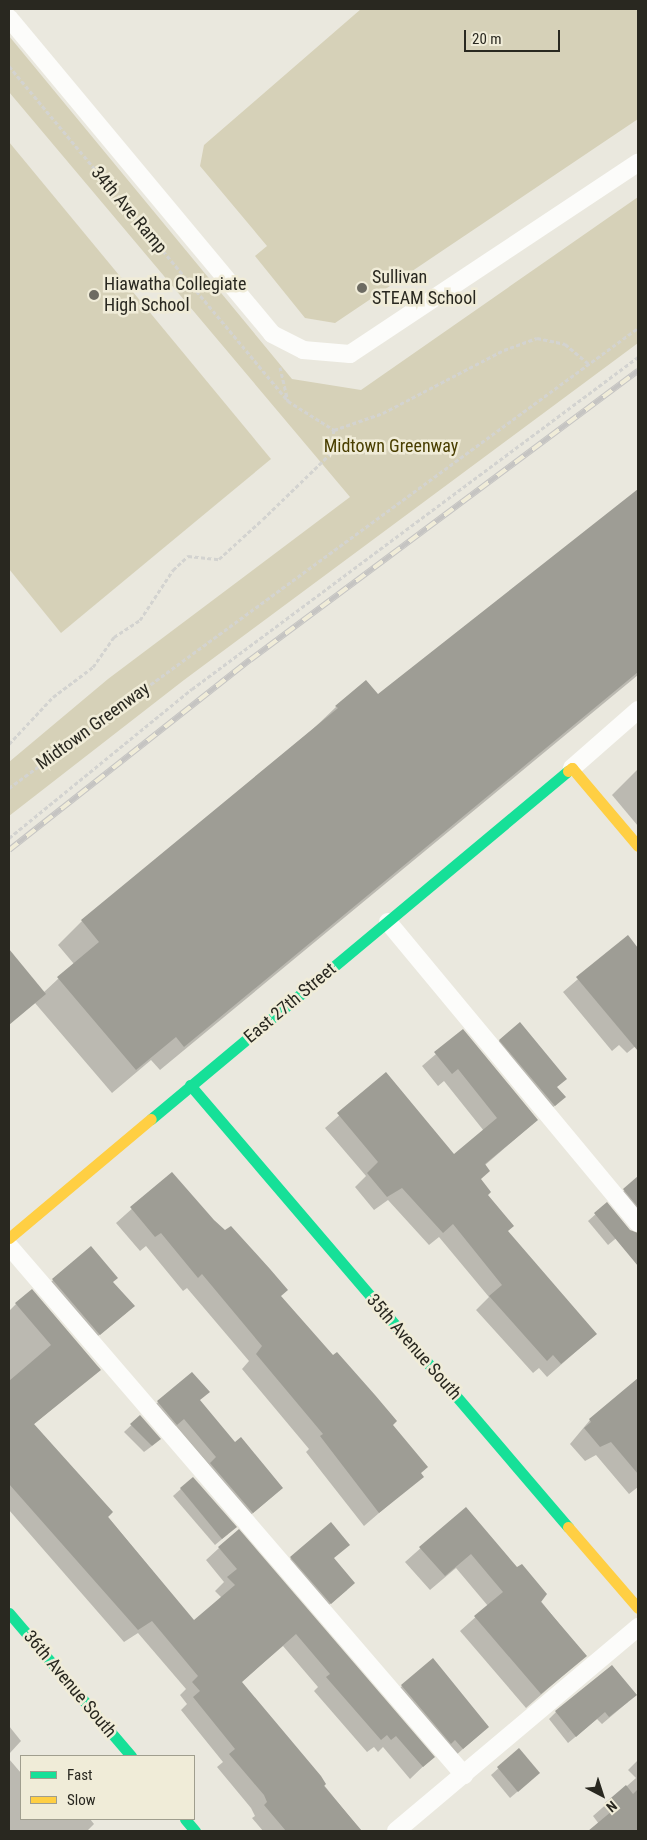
<!DOCTYPE html>
<style>
body{margin:0}
#map{position:relative;width:647px;height:1840px;overflow:hidden;background:#eae8de;font-family:"Roboto Condensed",sans-serif}
div>[style]{position:absolute}
[style*='--x']{left:calc(var(--x)*1px);top:calc(var(--y)*1px);width:calc(var(--w)*1px);rotate:calc(var(--a)*1deg)}
.green>*{inset:0;background:#d6d1b8}
.shadow>*{inset:0;background:#0003}
.building>*{inset:0;background:#9e9d95}
.path>*{height:3px;margin-top:-1.5px;transform-origin:0;background:repeating-linear-gradient(90deg,#d3d3d0 0 4px,transparent 0 6.5px)}
.lane>*{height:18px;margin:-9px;padding:0 9px;transform-origin:9px;border-radius:9px;background:#fcfcfa}
.fast>*{height:11px;margin:-5.5px;padding:0 5.5px;transform-origin:5.5px;border-radius:5.5px;background:#16e098}
.slow>*{height:11px;margin:-5.5px;padding:0 5.5px;transform-origin:5.5px;border-radius:5.5px;background:#ffcf43}
.rail>*{height:5.5px;margin-top:-2.75px;transform-origin:0;background:repeating-linear-gradient(90deg,#f0ecd8 0 11px,#c5c4c2 0 22px);box-sizing:border-box;border-block:1px solid #c5c4c2}
.dots>*{width:14px;height:14px;translate:-50% -50%;box-sizing:border-box;border:2px solid #f0ecd8;border-radius:50%}
span{translate:-50% -50%;white-space:nowrap;text-align:center;line-height:1.15;-webkit-text-stroke:5px #f0ecd8;paint-order:stroke}
.street-label{font-size:18px;color:#292820}
.poi-label{font-size:18px;color:#292820}
.left{translate:0 -50%;text-align:left}
.park-label{font-size:18px;color:#493e00}
.frame{position:absolute;inset:0;border:10px solid #292820;pointer-events:none}
.legend{position:absolute;left:20px;top:1755px;width:175px;height:65px;box-sizing:border-box;background:#f0ecd8;border:1px solid #a09e8e;margin:0;padding:6px 9px;list-style:none;font-size:15px;color:#292820}
.legend li{display:flex;align-items:center;gap:10px;height:25px}
.legend b{width:25px;border:1px solid #a09e8e}
.north{position:absolute;left:577px;top:1770px;width:50px;height:50px;-webkit-text-stroke:4px #f0ecd8;paint-order:stroke;rotate:140deg;font-size:14px;font-weight:700;line-height:20px;text-align:center;color:#292820}
.north::after{content:'';display:block;margin:auto;width:18px;height:22px;background:#292820;clip-path:polygon(50% 0,100% 100%,50% 72%,0 100%)}
.scale{position:absolute;left:464px;top:30px;width:96px;height:22px;box-sizing:border-box;border:2px solid #292820;border-top:0;padding-left:6px;font-size:15px;line-height:18px;white-space:nowrap;color:#292820;-webkit-text-stroke:4px #f0ecd8;paint-order:stroke}
</style>
<div id="map">
<div class="green">
<div style="clip-path:polygon(361px 9px,638px 9px,638px 119px,335px 323px,305px 318px,255px 256px,267px 246px,200px 166px,204px 145px)"></div>
<div style="clip-path:polygon(9px 36px,292px 379px,361px 390px,638px 197px,638px 343px,184px 680px,9px 816px,9px 762px,108px 679px,350px 497px,9px 92px)"></div>
<div style="clip-path:polygon(9px 142px,271px 459px,61px 633px,9px 569px)"></div>
</div>
<div class="shadow">
<div style="clip-path:polygon(638px 491px,638px 565px,635px 568px,638px 571px,638px 675px,160px 1070px,151px 1060px,112px 1093px,35px 1003px,9px 1024px,9px 978px,22px 967px,43px 993px,74px 964px,58px 945px,82px 921px,312px 730px,336px 707px,378px 695px)"></div>
<div style="clip-path:polygon(638px 769px,638px 826px,612px 795px)"></div>
<div style="clip-path:polygon(627px 937px,638px 950px,638px 1044px,627px 1053px,619px 1045px,612px 1051px,563px 992px)"></div>
<div style="clip-path:polygon(463px 1031px,537px 1120px,484px 1166px,480px 1180px,506px 1231px,596px 1334px,547px 1377px,539px 1368px,533px 1373px,476px 1310px,489px 1297px,439px 1237px,429px 1245px,388px 1200px,374px 1210px,355px 1187px,366px 1176px,325px 1128px,386px 1074px,454px 1156px,484px 1131px,444px 1081px,438px 1086px,422px 1066px)"></div>
<div style="clip-path:polygon(500px 1040px,556px 1088px,557px 1104px,547px 1112px,493px 1048px)"></div>
<div style="clip-path:polygon(172px 1173px,391px 1425px,422px 1476px,364px 1526px,306px 1452px,309px 1449px,242px 1369px,249px 1361px,187px 1288px,183px 1291px,146px 1246px,140px 1251px,116px 1223px)"></div>
<div style="clip-path:polygon(638px 1178px,638px 1221px,617px 1197px)"></div>
<div style="clip-path:polygon(607px 1204px,620px 1235px,608px 1245px,588px 1221px)"></div>
<div style="clip-path:polygon(91px 1248px,126px 1313px,92px 1341px,45px 1287px)"></div>
<div style="clip-path:polygon(16px 1304px,100px 1369px,33px 1425px,194px 1622px,222px 1598px,215px 1591px,224px 1582px,206px 1560px,219px 1548px,433px 1757px,410px 1779px,383px 1747px,378px 1752px,374px 1747px,367px 1752px,314px 1691px,318px 1687px,283px 1646px,241px 1682px,361px 1831px,263px 1831px,252px 1818px,255px 1816px,251px 1808px,217px 1767px,223px 1762px,181px 1710px,187px 1704px,180px 1695px,186px 1689px,138px 1633px,124px 1642px,9px 1510px,9px 1311px)"></div>
<div style="clip-path:polygon(192px 1373px,199px 1401px,274px 1495px,245px 1520px,203px 1471px,209px 1465px,176px 1426px,169px 1431px,150px 1409px)"></div>
<div style="clip-path:polygon(636px 1381px,638px 1487px,629px 1494px,596px 1455px,585px 1461px,570px 1444px,590px 1420px)"></div>
<div style="clip-path:polygon(140px 1417px,152px 1446px,144px 1452px,124px 1432px)"></div>
<div style="clip-path:polygon(193px 1478px,228px 1534px,215px 1545px,173px 1496px)"></div>
<div style="clip-path:polygon(466px 1508px,585px 1656px,526px 1708px,460px 1631px,488px 1606px,456px 1568px,430px 1590px,405px 1562px)"></div>
<div style="clip-path:polygon(291px 1558px,333px 1558px,347px 1590px,323px 1610px,284px 1565px)"></div>
<div style="clip-path:polygon(432px 1660px,480px 1734px,455px 1756px,394px 1693px)"></div>
<div style="clip-path:polygon(628px 1702px,602px 1724px,597px 1719px,568px 1743px,549px 1719px,556px 1712px)"></div>
<div style="clip-path:polygon(9px 1726px,21px 1741px,9px 1754px)"></div>
<div style="clip-path:polygon(519px 1750px,531px 1780px,510px 1798px,491px 1775px)"></div>
<div style="clip-path:polygon(9px 1759px,21px 1773px,21px 1819px,90px 1819px,94px 1824px,87px 1831px,9px 1831px)"></div>
<div style="clip-path:polygon(638px 1760px,638px 1831px,590px 1831px,599px 1824px,593px 1816px,636px 1778px,628px 1770px)"></div>
</div>
<div class="building">
<div style="clip-path:polygon(638px 489px,638px 672px,184px 1047px,176px 1037px,136px 1070px,57px 977px,99px 942px,81px 920px,338px 708px,335px 706px,366px 680px,378px 694px)"></div>
<div style="clip-path:polygon(628px 935px,638px 948px,638px 1051px,576px 977px)"></div>
<div style="clip-path:polygon(9px 949px,46px 994px,9px 1025px)"></div>
<div style="clip-path:polygon(520px 1022px,567px 1079px,557px 1087px,566px 1097px,555px 1106px,499px 1040px)"></div>
<div style="clip-path:polygon(463px 1029px,538px 1120px,485px 1164px,490px 1171px,481px 1179px,491px 1192px,488px 1195px,514px 1226px,508px 1231px,597px 1334px,561px 1364px,553px 1355px,547px 1361px,489px 1296px,502px 1285px,453px 1224px,443px 1233px,402px 1188px,387px 1197px,367px 1173px,378px 1162px,337px 1113px,386px 1072px,454px 1154px,497px 1118px,458px 1069px,452px 1074px,434px 1052px)"></div>
<div style="clip-path:polygon(172px 1172px,214px 1220px,225px 1230px,231px 1226px,270px 1269px,288px 1290px,281px 1296px,333px 1355px,337px 1352px,375px 1395px,397px 1421px,393px 1425px,428px 1467px,421px 1473px,424px 1477px,379px 1513px,320px 1436px,323px 1434px,256px 1354px,262px 1346px,202px 1274px,198px 1278px,161px 1233px,155px 1237px,130px 1207px)"></div>
<div style="clip-path:polygon(638px 1176px,638px 1207px,623px 1189px)"></div>
<div style="clip-path:polygon(607px 1202px,630px 1230px,638px 1233px,638px 1266px,594px 1213px)"></div>
<div style="clip-path:polygon(91px 1246px,118px 1278px,113px 1282px,135px 1306px,100px 1335px,52px 1279px)"></div>
<div style="clip-path:polygon(32px 1289px,101px 1370px,34px 1424px,113px 1512px,108px 1517px,194px 1620px,235px 1585px,227px 1577px,237px 1569px,218px 1547px,239px 1529px,435px 1757px,423px 1767px,396px 1736px,391px 1740px,387px 1735px,381px 1740px,326px 1677px,330px 1674px,296px 1634px,242px 1682px,321px 1776px,326px 1784px,324px 1786px,362px 1831px,286px 1831px,264px 1805px,267px 1802px,264px 1795px,229px 1754px,235px 1749px,193px 1697px,200px 1691px,192px 1682px,198px 1676px,152px 1621px,138px 1630px,9px 1484px,9px 1381px,51px 1345px,15px 1303px)"></div>
<div style="clip-path:polygon(192px 1372px,210px 1392px,200px 1400px,235px 1442px,241px 1437px,283px 1488px,253px 1513px,210px 1463px,216px 1457px,184px 1419px,177px 1425px,157px 1401px)"></div>
<div style="clip-path:polygon(638px 1378px,638px 1474px,611px 1442px,600px 1447px,584px 1428px,591px 1422px,589px 1419px)"></div>
<div style="clip-path:polygon(140px 1415px,161px 1439px,152px 1446px,130px 1424px)"></div>
<div style="clip-path:polygon(193px 1477px,237px 1527px,222px 1539px,180px 1488px)"></div>
<div style="clip-path:polygon(466px 1507px,517px 1567px,522px 1564px,547px 1594px,541px 1602px,587px 1656px,541px 1694px,474px 1616px,503px 1592px,471px 1554px,445px 1576px,419px 1547px)"></div>
<div style="clip-path:polygon(331px 1522px,350px 1545px,334px 1558px,355px 1583px,331px 1604px,290px 1557px)"></div>
<div style="clip-path:polygon(433px 1658px,489px 1727px,463px 1749px,455px 1740px,451px 1744px,401px 1685px)"></div>
<div style="clip-path:polygon(612px 1665px,637px 1695px,609px 1717px,605px 1712px,576px 1737px,555px 1711px)"></div>
<div style="clip-path:polygon(519px 1748px,540px 1773px,518px 1792px,497px 1767px)"></div>
<div style="clip-path:polygon(626px 1785px,633px 1794px,638px 1789px,638px 1831px,588px 1831px,612px 1811px,605px 1803px)"></div>
</div>
<div class="path">
<div style="--x:9;--y:66;--w:436;--a:50.2"></div>
<div style="--x:280;--y:367;--w:35;--a:77"></div>
<div style="--x:288;--y:401;--w:54;--a:32.2"></div>
<div style="--x:334;--y:430;--w:52;--a:-19.1"></div>
<div style="--x:383;--y:413;--w:136;--a:-27.5"></div>
<div style="--x:504;--y:350;--w:35;--a:-20"></div>
<div style="--x:537;--y:338;--w:29;--a:12"></div>
<div style="--x:565;--y:344;--w:31;--a:40"></div>
<div style="--x:9;--y:744;--w:64;--a:-46.9"></div>
<div style="--x:53;--y:697;--w:50;--a:-36.9"></div>
<div style="--x:93;--y:667;--w:37;--a:-55"></div>
<div style="--x:114;--y:637;--w:31;--a:-33"></div>
<div style="--x:140;--y:620;--w:60;--a:-56.6"></div>
<div style="--x:173;--y:570;--w:21;--a:-43"></div>
<div style="--x:188;--y:556;--w:31;--a:6"></div>
<div style="--x:219;--y:559;--w:59;--a:-42.3"></div>
<div style="--x:263;--y:519;--w:95;--a:-44.1"></div>
<div style="--x:331;--y:453;--w:23;--a:-83"></div>
<div style="--x:9;--y:788;--w:779;--a:-36.18"></div>
<div style="--x:9;--y:838;--w:236;--a:-39.2"></div>
<div style="--x:192;--y:689;--w:556;--a:-36.66"></div>
</div>
<div class="lane">
<div style="--x:9;--y:18;--w:411;--a:50.2"></div>
<div style="--x:272;--y:334;--w:35;--a:27"></div>
<div style="--x:303;--y:350;--w:47;--a:4.9"></div>
<div style="--x:350;--y:354;--w:346;--a:-33.6"></div>
<div style="--x:572;--y:768;--w:88;--a:-41.3"></div>
<div style="--x:388;--y:922;--w:391;--a:50.3"></div>
<div style="--x:9;--y:1246;--w:698;--a:49.3"></div>
<div style="--x:396;--y:1831;--w:317;--a:-40.1"></div>
</div>
<div class="fast">
<div style="--x:190;--y:1085;--w:582;--a:49.46"></div>
<div style="--x:151;--y:1119;--w:543;--a:-39.85"></div>
<div style="--x:9;--y:1613;--w:188;--a:49.5"></div>
<div style="--x:185;--y:1819;--w:16;--a:50"></div>
</div>
<div class="slow">
<div style="--x:568;--y:771;--w:5;--a:-37"></div>
<div style="--x:572;--y:768;--w:102;--a:49.8"></div>
<div style="--x:9;--y:1238;--w:185;--a:-40"></div>
<div style="--x:568;--y:1527;--w:107;--a:49.2"></div>
</div>
<div class="rail">
<div style="--x:9;--y:850;--w:307;--a:-38.3"></div>
<div style="--x:250;--y:660;--w:484;--a:-36.7"></div>
</div>
<div class="dots">
<div style="left:362px;top:288px;background:#6d6b62"></div>
<div style="left:94px;top:295px;background:#6d6b62"></div>
</div>
<div class="street-label">
<span style="left:129px;top:210px;rotate:50deg">34th Ave Ramp</span>
<span style="left:93px;top:726px;rotate:-36deg">Midtown Greenway</span>
<span style="left:290px;top:1003px;rotate:-40deg">East 27th Street</span>
<span style="left:414px;top:1347px;rotate:49deg">35th Avenue South</span>
<span style="left:70px;top:1684px;rotate:50deg">36th Avenue South</span>
</div>
<div class="poi-label">
<span class="left" style="left:372px;top:288px">Sullivan<br>STEAM School</span>
<span class="left" style="left:104px;top:295px">Hiawatha Collegiate<br>High School</span>
</div>
<div class="park-label">
<span style="left:391px;top:446px">Midtown Greenway</span>
</div>
<div class="frame"></div>
<ul class="legend">
<li><b style="height:6px;background:#16e098"></b>Fast</li>
<li><b style="height:6px;background:#ffcf43"></b>Slow</li>
</ul>
<div class="north">N</div>
<div class="scale">20 m</div>
</div>
